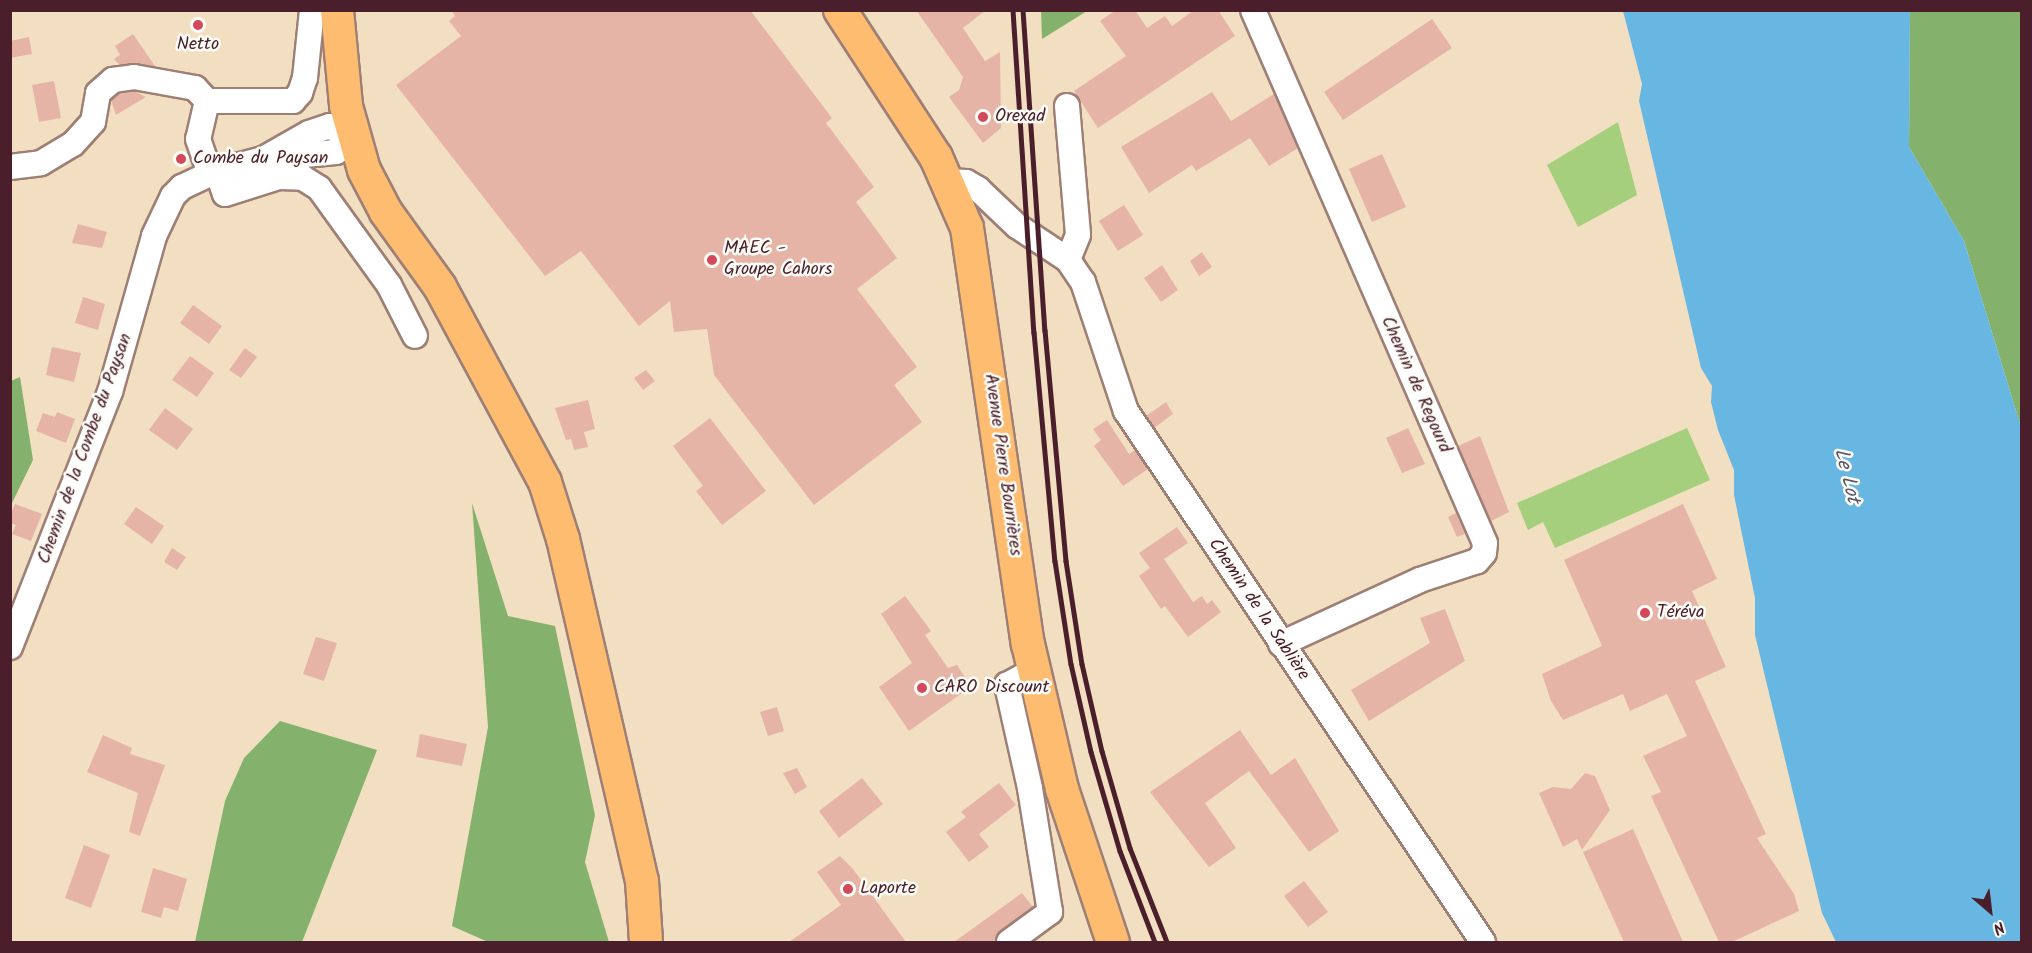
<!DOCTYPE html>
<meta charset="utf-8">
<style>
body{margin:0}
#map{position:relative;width:2032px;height:953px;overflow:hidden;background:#f2dfc1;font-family:Kalam,sans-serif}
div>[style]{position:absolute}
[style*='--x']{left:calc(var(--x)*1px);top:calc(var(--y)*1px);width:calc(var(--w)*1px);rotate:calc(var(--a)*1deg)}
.green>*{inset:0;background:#a5cf7c}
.forest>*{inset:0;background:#84b26c}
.water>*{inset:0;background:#68b7e2}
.building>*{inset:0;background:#e5b4a7}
.roads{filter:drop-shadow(2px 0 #9e7f76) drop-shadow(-2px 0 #9e7f76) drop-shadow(0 2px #9e7f76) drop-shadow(0 -2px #9e7f76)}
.minor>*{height:24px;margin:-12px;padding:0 12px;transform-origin:12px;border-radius:12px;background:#fff}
.major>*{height:32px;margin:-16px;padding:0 16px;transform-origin:16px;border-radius:16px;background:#febc70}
.rail>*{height:4.5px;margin:-2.25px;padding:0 2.25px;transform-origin:2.25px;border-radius:2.25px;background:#4a1f2b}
.dots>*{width:16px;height:16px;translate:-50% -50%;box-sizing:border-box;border:3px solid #fdfcf7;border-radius:50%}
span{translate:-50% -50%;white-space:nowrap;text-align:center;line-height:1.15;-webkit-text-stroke:5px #fdfcf7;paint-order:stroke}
.poi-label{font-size:18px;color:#4a1f2b}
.left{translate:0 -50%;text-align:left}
.street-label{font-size:18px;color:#4a1f2b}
.water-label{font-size:20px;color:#54546b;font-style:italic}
.frame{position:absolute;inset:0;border:12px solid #4a1f2b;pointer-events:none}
.north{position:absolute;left:1960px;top:881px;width:60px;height:60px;-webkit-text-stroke:4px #fdfcf7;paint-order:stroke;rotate:152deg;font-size:16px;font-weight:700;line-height:24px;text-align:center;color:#4a1f2b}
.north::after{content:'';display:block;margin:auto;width:21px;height:27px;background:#4a1f2b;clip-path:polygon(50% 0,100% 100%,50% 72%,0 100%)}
</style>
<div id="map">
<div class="green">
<div style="clip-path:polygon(1618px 122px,1637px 195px,1578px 227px,1547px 165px)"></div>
<div style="clip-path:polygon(1687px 428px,1710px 480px,1555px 548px,1543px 522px,1528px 530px,1517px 503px)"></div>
</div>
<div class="forest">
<div style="clip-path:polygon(1041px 10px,1087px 10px,1087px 11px,1042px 39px)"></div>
<div style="clip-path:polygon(1910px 11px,2021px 11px,2021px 427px,1964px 241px,1909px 147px)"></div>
<div style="clip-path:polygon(20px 377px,33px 460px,11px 505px,11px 381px)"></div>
<div style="clip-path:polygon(472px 503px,508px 616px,555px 626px,595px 815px,585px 862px,609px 942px,488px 942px,452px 926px,488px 727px)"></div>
<div style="clip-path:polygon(280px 721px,377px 750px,302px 942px,195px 942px,225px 801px,244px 758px)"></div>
</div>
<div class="water">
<div style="clip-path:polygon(1623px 11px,1910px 11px,1909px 147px,1964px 241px,2021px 427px,2021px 942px,1836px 942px,1822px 913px,1755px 635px,1755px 598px,1734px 495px,1734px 470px,1718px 430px,1711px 402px,1712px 386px,1701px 368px,1639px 101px,1642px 84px)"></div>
</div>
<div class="building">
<div style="clip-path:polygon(451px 10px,750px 10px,832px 118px,826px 123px,874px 187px,856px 202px,897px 258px,857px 289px,917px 367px,894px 385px,922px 422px,814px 505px,714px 375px,707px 329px,674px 332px,670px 301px,639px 326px,581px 251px,545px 276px,396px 85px,461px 36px,449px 21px,455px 16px)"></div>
<div style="clip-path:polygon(916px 10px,986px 10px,963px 28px,985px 61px,1000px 52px,1001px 128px,983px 143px,949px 97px,959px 90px,963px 77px)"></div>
<div style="clip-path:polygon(1116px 10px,1135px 10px,1147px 28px,1165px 16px,1172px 26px,1194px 10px,1218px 10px,1235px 36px,1098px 128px,1074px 91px,1126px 56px,1100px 21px)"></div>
<div style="clip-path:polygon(1432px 19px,1452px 48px,1343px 120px,1324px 92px)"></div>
<div style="clip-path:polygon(133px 34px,155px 66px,120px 65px,114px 59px,120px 55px,115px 46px)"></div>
<div style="clip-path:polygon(29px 37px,32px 54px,10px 58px,10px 41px)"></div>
<div style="clip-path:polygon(54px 81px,61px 118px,39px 122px,32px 85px)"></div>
<div style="clip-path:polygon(134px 91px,146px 97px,116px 115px,111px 100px,119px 94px)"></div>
<div style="clip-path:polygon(1212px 92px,1231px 121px,1274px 94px,1298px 148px,1269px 166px,1250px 138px,1196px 171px,1192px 165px,1149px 193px,1121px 147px)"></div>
<div style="clip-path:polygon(1382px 154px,1406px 207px,1372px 222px,1349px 169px)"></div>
<div style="clip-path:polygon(1124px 205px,1143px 235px,1118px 251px,1099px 221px)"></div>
<div style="clip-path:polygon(78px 224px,107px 232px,102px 248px,72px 243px)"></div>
<div style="clip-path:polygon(1202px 252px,1212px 267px,1199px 276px,1190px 261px)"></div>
<div style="clip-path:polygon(1162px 265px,1178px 290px,1161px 302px,1144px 278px)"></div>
<div style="clip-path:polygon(83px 297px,105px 304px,98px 330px,75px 323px)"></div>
<div style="clip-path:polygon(193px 305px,222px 326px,209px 344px,180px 323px)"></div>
<div style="clip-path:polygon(52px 347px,81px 353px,74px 382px,46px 375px)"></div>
<div style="clip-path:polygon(245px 348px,257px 357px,241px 378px,229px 370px)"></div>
<div style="clip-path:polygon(190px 356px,214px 373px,197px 397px,172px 380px)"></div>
<div style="clip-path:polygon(646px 370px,655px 381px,643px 390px,634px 378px)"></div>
<div style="clip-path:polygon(588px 400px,595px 429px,584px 432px,588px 447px,574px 450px,571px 439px,566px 440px,555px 408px)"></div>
<div style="clip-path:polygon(1166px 402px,1173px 414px,1154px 428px,1146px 416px)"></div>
<div style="clip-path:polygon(165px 408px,193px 429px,177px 450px,149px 430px)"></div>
<div style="clip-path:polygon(57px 412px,75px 419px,66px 443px,36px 431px,43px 413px,55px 417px)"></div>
<div style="clip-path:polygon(710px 418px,766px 491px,722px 525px,696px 491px,703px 486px,673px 446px)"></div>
<div style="clip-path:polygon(1107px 420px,1129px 454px,1135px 450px,1148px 469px,1123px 486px,1094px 446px,1101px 440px,1093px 429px)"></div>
<div style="clip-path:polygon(1408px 428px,1425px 464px,1402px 473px,1386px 438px)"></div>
<div style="clip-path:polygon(1480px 436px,1509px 512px,1491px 521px,1458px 446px)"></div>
<div style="clip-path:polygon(15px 504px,42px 514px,31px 541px,12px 534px,16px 525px,10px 523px,10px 515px)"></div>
<div style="clip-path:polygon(1683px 504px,1717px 579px,1692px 591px,1726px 667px,1695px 681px,1766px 834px,1757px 838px,1794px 894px,1799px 911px,1732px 942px,1719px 942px,1651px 796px,1661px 792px,1643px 756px,1687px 736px,1667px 694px,1630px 711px,1623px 694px,1563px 720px,1551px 701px,1542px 674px,1602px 646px,1564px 560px)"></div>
<div style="clip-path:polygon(136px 507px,164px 526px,152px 544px,124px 524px)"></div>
<div style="clip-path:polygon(1456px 513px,1465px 534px,1457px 537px,1448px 517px)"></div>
<div style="clip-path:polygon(1177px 527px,1188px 543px,1164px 559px,1193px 602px,1202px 596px,1207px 604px,1212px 600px,1221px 612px,1188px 637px,1165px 606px,1161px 609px,1139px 576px,1150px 568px,1139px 553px)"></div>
<div style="clip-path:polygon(172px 548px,186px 557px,177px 570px,164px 562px)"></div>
<div style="clip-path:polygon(905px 596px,931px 631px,925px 635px,948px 668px,957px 665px,969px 683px,965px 691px,909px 731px,879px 687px,912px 663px,881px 614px)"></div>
<div style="clip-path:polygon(1445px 609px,1465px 661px,1369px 721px,1351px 690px,1430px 643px,1420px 618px)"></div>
<div style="clip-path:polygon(316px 637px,337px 643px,324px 681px,303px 674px)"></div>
<div style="clip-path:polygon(777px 707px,784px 731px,768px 736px,760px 712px)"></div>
<div style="clip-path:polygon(1240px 730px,1271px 775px,1295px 758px,1339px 831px,1309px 852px,1249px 771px,1205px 803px,1236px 848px,1209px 867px,1150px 792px)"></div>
<div style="clip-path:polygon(420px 734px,467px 744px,462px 766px,416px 757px)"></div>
<div style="clip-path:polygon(103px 735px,132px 748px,130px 754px,165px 765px,140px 836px,129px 832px,138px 793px,87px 772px)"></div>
<div style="clip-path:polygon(797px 768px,807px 787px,795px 794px,783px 773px)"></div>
<div style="clip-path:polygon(1585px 773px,1595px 776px,1610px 810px,1582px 850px,1577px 839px,1563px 847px,1539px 793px,1553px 787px,1571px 789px)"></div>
<div style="clip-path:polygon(862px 778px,883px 804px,839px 838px,819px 811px)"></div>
<div style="clip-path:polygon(999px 783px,1016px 805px,979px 834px,989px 847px,969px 862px,946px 832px,966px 817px,961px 812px)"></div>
<div style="clip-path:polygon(1633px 829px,1683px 942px,1624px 942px,1583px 852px)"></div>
<div style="clip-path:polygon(84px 845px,110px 855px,91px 908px,65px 898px)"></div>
<div style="clip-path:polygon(840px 856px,853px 869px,906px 942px,789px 942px,841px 905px,817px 872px)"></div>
<div style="clip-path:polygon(153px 868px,187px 879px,178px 911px,164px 907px,161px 918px,141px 912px)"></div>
<div style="clip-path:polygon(1304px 881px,1328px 912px,1308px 927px,1284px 896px)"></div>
<div style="clip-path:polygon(1022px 893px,1033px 907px,1000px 931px,995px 942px,954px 942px)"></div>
</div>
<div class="roads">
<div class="minor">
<div style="--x:1253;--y:10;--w:581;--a:66.48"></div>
<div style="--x:1485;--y:543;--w:10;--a:96"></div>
<div style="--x:1484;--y:553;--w:11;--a:131"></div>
<div style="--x:1477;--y:561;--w:60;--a:161.6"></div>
<div style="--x:1420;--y:580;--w:153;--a:155.3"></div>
<div style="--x:207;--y:101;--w:86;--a:0"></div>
<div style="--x:293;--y:101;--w:11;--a:-49"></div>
<div style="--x:300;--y:93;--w:16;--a:-72"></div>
<div style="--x:305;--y:78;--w:68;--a:-84.1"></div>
<div style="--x:207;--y:101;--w:39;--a:103"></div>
<div style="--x:198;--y:139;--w:36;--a:71"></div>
<div style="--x:1067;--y:106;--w:129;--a:85.1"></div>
<div style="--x:1078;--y:235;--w:27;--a:112"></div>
<div style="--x:10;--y:167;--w:31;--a:-7"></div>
<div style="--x:41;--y:163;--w:37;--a:-31"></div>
<div style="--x:73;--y:144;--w:30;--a:-48"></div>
<div style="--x:93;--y:122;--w:29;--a:-80"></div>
<div style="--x:98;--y:93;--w:20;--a:-41"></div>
<div style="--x:113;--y:80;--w:21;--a:-8"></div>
<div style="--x:134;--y:77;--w:62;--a:10.2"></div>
<div style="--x:195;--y:88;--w:18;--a:47"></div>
<div style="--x:217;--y:171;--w:24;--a:71"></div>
<div style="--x:225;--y:194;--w:57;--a:-17.5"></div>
<div style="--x:279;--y:177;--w:24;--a:2"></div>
<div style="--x:303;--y:178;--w:19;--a:32"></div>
<div style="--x:319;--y:188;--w:120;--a:54.2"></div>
<div style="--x:389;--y:285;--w:57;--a:63"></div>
<div style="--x:949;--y:181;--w:17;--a:3"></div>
<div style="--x:966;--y:182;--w:14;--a:30"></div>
<div style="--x:978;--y:189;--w:54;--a:43.5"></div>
<div style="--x:1017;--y:226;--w:61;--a:33.7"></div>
<div style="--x:1068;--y:260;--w:27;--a:56"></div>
<div style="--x:1083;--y:282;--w:136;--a:71.6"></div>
<div style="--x:1126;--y:411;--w:640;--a:56.09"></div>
<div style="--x:10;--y:647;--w:274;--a:-68.6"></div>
<div style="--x:110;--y:392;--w:162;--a:-74.2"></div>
<div style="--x:154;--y:236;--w:44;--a:-64.6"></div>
<div style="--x:173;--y:196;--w:13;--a:-45"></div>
<div style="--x:182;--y:187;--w:38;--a:-25"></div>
<div style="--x:217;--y:171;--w:48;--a:-14.6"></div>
<div style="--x:263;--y:159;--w:73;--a:-5.5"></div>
<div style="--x:336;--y:152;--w:22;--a:-34"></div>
<div style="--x:354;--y:140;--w:28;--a:-150"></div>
<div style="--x:330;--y:126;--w:22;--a:162"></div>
<div style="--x:309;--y:133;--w:53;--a:150.5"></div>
<div style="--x:1009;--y:942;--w:51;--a:-36.2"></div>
<div style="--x:1050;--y:912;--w:126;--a:-99.2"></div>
<div style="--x:1030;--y:788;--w:106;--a:-102.6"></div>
<div style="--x:1007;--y:685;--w:31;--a:-29"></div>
</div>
<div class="major">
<div style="--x:337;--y:10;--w:96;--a:84.6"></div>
<div style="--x:346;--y:106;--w:66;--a:74.3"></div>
<div style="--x:364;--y:170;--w:47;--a:62.4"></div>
<div style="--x:386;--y:212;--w:92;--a:54.2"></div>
<div style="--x:440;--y:287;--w:221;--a:61.7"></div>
<div style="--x:545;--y:482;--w:60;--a:72.5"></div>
<div style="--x:563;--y:539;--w:351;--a:77"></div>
<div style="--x:642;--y:881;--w:61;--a:86.2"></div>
<div style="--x:840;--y:10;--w:176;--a:56.9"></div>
<div style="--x:936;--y:157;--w:77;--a:66.4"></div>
<div style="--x:967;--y:228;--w:420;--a:81.7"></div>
<div style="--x:1028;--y:644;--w:149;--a:76.8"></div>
<div style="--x:1062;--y:789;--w:161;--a:71.6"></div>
</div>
</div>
<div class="rail">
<div style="--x:1013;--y:10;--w:323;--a:86.3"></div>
<div style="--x:1034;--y:332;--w:230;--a:84.8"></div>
<div style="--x:1055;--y:561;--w:104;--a:81.2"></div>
<div style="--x:1071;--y:664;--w:90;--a:77.2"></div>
<div style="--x:1091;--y:752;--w:103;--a:73.7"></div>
<div style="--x:1120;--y:851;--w:97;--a:69"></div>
<div style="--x:1023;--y:10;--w:321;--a:86.1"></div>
<div style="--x:1045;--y:330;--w:232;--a:84.8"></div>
<div style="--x:1066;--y:561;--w:104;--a:81.2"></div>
<div style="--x:1082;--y:664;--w:89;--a:77.1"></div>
<div style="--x:1102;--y:751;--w:101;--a:73.9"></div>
<div style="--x:1130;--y:848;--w:101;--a:68.5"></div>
</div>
<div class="dots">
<div style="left:198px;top:25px;background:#d1495b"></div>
<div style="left:983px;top:117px;background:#d1495b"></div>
<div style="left:181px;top:159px;background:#d1495b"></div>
<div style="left:712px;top:260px;background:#d1495b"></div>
<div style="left:1645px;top:613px;background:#d1495b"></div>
<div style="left:922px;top:688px;background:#d1495b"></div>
<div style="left:848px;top:889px;background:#d1495b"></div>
</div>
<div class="poi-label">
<span style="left:198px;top:45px">Netto</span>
<span class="left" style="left:995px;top:117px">Orexad</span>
<span class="left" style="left:193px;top:159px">Combe du Paysan</span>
<span class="left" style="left:724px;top:260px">MAEC -<br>Groupe Cahors</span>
<span class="left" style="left:1657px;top:613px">Téréva</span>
<span class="left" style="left:934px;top:688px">CARO Discount</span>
<span class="left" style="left:860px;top:889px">Laporte</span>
</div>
<div class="street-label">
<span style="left:1415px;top:385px;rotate:66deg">Chemin de Regourd</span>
<span style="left:86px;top:449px;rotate:-70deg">Chemin de la Combe du Paysan</span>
<span style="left:1002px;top:465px;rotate:82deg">Avenue Pierre Bourrières</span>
<span style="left:1258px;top:610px;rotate:56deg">Chemin de la Sablière</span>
</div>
<div class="water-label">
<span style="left:1846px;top:476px;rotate:76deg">Le Lot</span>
</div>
<div class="frame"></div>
<div class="north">N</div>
</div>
